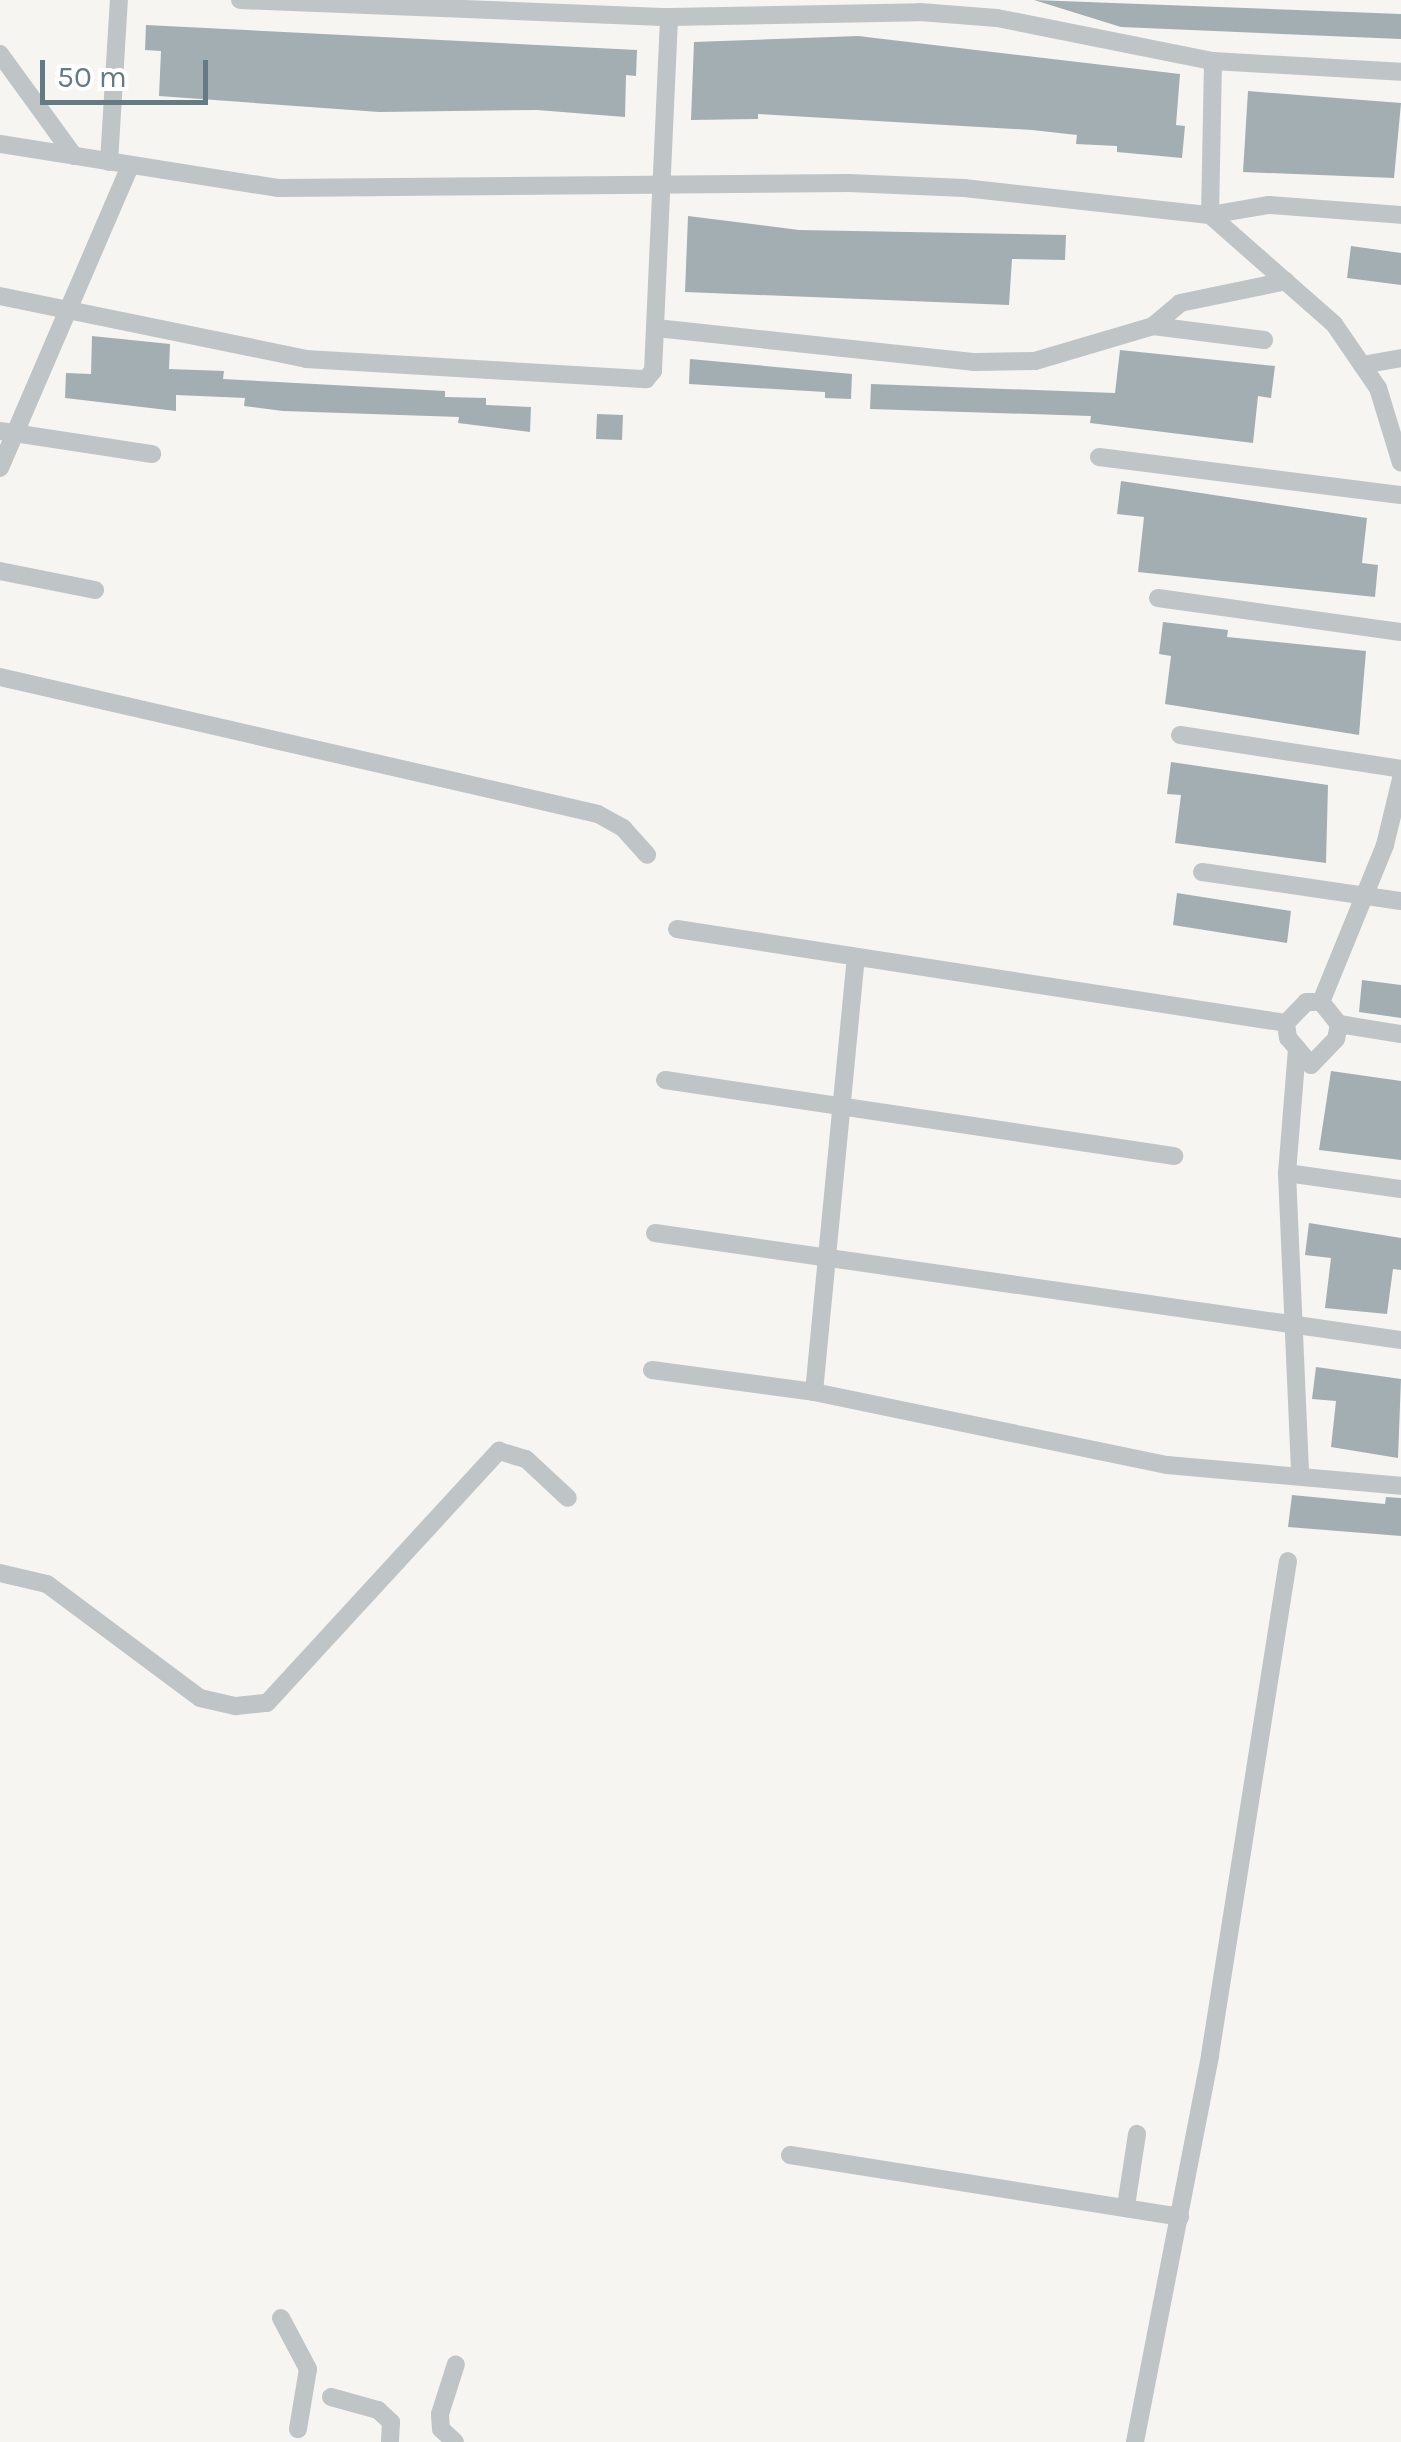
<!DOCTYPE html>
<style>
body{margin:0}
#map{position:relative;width:1401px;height:2442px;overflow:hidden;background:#f6f5f2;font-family:Karla,sans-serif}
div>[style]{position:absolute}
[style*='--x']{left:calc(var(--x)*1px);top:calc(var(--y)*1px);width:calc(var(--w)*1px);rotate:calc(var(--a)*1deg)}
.building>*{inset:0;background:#a3aeb2}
.street>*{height:18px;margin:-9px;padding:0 9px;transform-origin:9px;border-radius:9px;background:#bfc4c6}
span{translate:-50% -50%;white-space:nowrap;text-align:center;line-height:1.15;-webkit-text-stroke:10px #fff;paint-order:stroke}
.scale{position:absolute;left:40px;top:60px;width:168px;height:45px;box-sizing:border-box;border:5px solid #657a83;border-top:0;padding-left:12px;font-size:30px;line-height:35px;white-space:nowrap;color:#657a83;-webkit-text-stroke:8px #fff;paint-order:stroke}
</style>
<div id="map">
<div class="building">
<div style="clip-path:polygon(1034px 0,1401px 14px,1401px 39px,1121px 27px)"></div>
<div style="clip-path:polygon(146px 25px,637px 50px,636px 76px,626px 75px,625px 117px,537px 110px,379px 112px,159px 96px,161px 51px,145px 50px)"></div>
<div style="clip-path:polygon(858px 36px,1180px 74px,1176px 125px,1185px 126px,1182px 158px,1117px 152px,1117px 146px,1076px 144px,1077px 135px,1032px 130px,758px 114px,758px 119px,691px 120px,694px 42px)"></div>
<div style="clip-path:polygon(1248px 91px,1401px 103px,1394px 178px,1243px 172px)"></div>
<div style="clip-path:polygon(688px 216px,799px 230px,1066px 235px,1065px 260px,1012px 259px,1009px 305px,685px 292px)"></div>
<div style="clip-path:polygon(1351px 246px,1401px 253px,1401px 285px,1347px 278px)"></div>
<div style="clip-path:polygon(92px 336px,170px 344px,169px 369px,224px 371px,223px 379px,445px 391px,445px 397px,486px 398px,486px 405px,531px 407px,530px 432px,458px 423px,459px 417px,283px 411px,244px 406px,245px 398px,176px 395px,176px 411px,65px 398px,66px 373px,91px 374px)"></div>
<div style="clip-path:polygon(1120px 350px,1275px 366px,1271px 398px,1258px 396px,1253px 443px,1090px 423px,1091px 416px,870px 409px,871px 384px,1115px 393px)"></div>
<div style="clip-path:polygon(690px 359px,852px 374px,851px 399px,825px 398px,825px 392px,689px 384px)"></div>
<div style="clip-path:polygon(597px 414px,623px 415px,622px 440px,596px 439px)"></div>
<div style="clip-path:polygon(1121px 481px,1367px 518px,1362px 563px,1378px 565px,1375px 597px,1138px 572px,1144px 517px,1117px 514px)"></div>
<div style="clip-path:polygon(1163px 622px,1228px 630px,1227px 637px,1366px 651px,1359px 735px,1165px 704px,1171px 656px,1159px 654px)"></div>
<div style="clip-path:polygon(1171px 762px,1328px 785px,1326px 863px,1175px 843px,1181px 795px,1167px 794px)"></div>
<div style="clip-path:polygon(1177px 893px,1291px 911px,1287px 943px,1173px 925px)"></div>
<div style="clip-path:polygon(1362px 980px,1401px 985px,1401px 1018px,1359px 1012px)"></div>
<div style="clip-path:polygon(1331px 1071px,1401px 1081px,1401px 1160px,1319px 1150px)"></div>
<div style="clip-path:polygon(1309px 1223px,1401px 1238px,1401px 1270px,1393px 1269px,1387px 1314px,1325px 1308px,1331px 1258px,1305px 1255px)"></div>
<div style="clip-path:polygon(1316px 1367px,1401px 1379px,1398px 1458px,1331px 1447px,1336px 1401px,1312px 1399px)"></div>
<div style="clip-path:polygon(1292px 1495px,1385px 1504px,1386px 1497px,1401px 1498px,1401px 1536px,1288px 1527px)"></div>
</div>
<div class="street">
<div style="--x:240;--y:0;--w:429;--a:2.3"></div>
<div style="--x:669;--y:17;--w:251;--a:-1.1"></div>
<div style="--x:920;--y:12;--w:77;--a:4.5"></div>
<div style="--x:997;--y:18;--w:220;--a:11.3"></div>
<div style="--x:1213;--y:61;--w:188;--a:3.3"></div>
<div style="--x:0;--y:54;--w:126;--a:54"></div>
<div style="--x:1213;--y:61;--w:154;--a:91.1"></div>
<div style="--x:1210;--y:215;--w:60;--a:-9.6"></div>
<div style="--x:1269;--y:205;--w:132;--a:4.3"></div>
<div style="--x:0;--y:144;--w:281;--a:9"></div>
<div style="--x:278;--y:188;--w:571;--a:-0.5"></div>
<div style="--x:849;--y:183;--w:115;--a:2.5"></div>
<div style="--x:964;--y:188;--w:247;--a:6.3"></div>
<div style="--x:1210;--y:215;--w:165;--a:41.3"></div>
<div style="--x:1334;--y:324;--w:78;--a:55.5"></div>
<div style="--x:1378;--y:388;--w:78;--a:73"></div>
<div style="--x:109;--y:162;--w:162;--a:-86.5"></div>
<div style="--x:0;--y:296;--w:312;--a:11.6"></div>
<div style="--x:306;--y:359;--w:341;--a:3.4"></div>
<div style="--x:646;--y:379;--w:11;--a:-49"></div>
<div style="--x:653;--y:371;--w:354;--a:-87.4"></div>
<div style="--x:1153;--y:326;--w:35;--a:-40"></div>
<div style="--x:1180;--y:303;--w:108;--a:-11.7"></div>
<div style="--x:656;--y:328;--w:321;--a:6.1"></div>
<div style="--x:975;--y:362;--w:60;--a:-1"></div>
<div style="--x:1035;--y:361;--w:123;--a:-16.5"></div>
<div style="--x:1153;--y:326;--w:112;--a:7.2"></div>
<div style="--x:1362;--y:365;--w:40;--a:-10"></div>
<div style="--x:0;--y:431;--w:154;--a:8.6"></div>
<div style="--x:1099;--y:457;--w:304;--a:7.2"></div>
<div style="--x:0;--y:468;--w:329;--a:-66.7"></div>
<div style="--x:0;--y:571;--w:97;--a:11.3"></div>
<div style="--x:1158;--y:598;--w:245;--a:8"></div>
<div style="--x:0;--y:677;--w:613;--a:12.9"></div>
<div style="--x:598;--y:814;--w:29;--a:29"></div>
<div style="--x:623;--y:828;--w:36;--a:48"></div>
<div style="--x:1180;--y:735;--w:224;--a:8.7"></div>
<div style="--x:1202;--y:872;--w:201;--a:8.3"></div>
<div style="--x:677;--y:929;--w:616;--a:8.77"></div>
<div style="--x:1306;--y:1002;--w:15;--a:0"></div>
<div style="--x:1321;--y:1002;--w:28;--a:51"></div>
<div style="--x:1339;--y:1024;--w:15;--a:101"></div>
<div style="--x:1336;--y:1039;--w:36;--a:134"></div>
<div style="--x:1311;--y:1065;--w:35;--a:-130"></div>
<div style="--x:1288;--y:1038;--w:15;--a:-98"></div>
<div style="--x:1286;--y:1023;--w:29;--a:-46"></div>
<div style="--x:1321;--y:1002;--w:170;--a:-67.8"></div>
<div style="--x:1385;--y:845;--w:68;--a:-76.4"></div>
<div style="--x:1339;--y:1024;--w:63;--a:9.2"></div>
<div style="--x:1297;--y:1049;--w:124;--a:94.6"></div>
<div style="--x:1287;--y:1173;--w:303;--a:87.5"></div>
<div style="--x:665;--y:1080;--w:515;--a:8.49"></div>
<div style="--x:1287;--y:1173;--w:115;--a:8"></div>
<div style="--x:655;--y:1233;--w:754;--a:8.16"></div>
<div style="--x:652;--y:1370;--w:163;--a:7.7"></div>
<div style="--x:814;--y:1392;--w:360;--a:11.7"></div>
<div style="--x:1167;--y:1465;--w:235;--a:5.1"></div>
<div style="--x:814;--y:1392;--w:436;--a:-84.5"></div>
<div style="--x:0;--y:1573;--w:48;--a:13.2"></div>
<div style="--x:47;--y:1584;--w:191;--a:36.7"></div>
<div style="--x:200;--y:1698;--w:37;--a:13"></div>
<div style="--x:236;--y:1706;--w:31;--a:-6"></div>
<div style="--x:267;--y:1703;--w:343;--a:-47.4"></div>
<div style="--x:499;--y:1451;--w:28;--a:17"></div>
<div style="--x:526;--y:1459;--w:57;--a:42.9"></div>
<div style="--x:790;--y:2155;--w:395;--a:9"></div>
<div style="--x:1126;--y:2206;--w:73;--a:-81.3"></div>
<div style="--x:281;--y:2318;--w:58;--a:62.1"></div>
<div style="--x:308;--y:2369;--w:61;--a:99.5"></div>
<div style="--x:331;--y:2397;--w:49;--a:15.5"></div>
<div style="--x:378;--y:2410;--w:18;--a:43"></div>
<div style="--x:391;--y:2422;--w:20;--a:93"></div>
<div style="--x:455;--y:2442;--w:19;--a:-137"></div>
<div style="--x:441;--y:2429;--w:15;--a:-94"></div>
<div style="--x:440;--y:2414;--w:52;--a:-72.3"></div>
<div style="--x:1135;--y:2442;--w:394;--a:-79"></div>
<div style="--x:1210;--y:2055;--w:500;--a:-81.03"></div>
</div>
<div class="scale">50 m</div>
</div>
